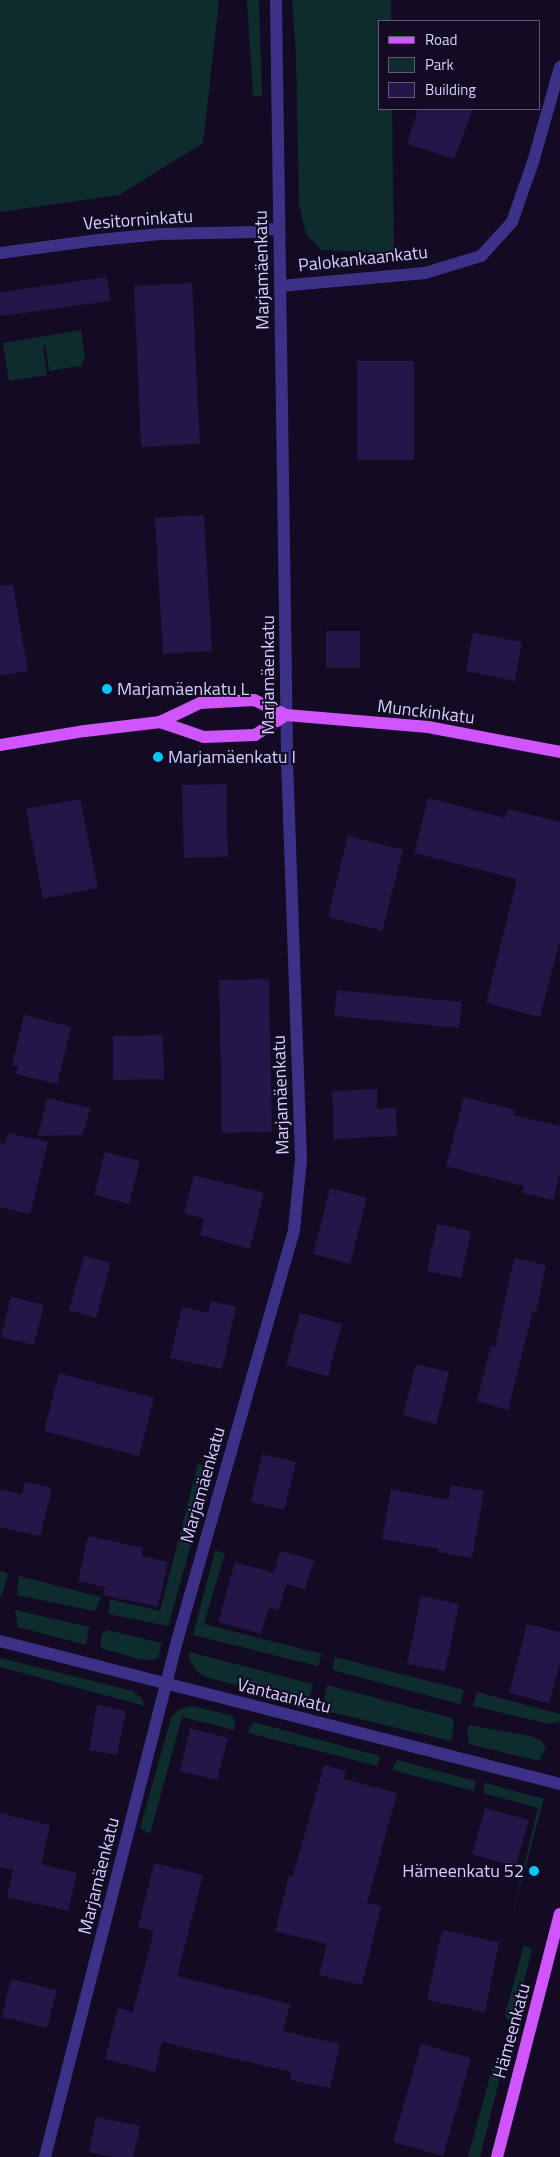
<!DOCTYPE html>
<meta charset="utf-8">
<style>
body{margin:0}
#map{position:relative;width:560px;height:2157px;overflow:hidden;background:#120b23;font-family:"Titillium Web",sans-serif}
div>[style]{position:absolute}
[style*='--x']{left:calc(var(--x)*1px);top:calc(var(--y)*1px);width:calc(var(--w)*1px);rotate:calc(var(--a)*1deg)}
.green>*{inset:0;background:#0e2c2e}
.building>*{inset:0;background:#241646}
.minor>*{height:12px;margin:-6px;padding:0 6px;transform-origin:6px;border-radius:6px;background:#3d3187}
.major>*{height:12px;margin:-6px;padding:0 6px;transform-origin:6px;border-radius:6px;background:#d155ff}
.dots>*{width:14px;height:14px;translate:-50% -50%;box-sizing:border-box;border:2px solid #120b23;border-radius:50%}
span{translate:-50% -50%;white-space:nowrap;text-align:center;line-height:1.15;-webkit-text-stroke:4px #120b23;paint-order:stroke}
.street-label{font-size:18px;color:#d8ceff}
.poi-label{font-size:18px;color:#d8ceff}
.left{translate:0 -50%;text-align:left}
.right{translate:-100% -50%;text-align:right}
.legend{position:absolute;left:378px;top:20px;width:162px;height:90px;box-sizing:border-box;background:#120b23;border:1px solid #61597b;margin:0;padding:6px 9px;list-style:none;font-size:15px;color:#d8ceff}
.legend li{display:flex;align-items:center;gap:10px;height:25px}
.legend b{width:25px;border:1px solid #61597b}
</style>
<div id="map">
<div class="green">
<div style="clip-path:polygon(0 0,219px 0,203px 143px,119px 195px,0 212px)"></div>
<div style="clip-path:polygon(247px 0,259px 0,262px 96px,253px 96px)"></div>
<div style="clip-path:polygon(292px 0,391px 0,391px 21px,379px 21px,379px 109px,392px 109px,394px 253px,321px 250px,306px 234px,299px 205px,296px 54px)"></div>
<div style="clip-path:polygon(81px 330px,85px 356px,81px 366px,49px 371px,45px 345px,43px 346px,47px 375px,9px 381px,3px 343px)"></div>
<div style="clip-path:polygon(198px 1464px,213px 1467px,168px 1626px,108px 1614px,110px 1599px,160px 1611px)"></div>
<div style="clip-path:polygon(215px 1551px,225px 1553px,204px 1624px,322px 1654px,318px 1666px,193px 1635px)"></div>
<div style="clip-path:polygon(0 1571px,8px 1573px,3px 1592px,0 1596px)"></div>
<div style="clip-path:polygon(19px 1576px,101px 1597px,95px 1611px,17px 1595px)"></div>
<div style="clip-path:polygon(15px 1610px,89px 1627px,86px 1645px,18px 1627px)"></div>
<div style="clip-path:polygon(107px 1630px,162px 1643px,158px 1658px,151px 1660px,139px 1659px,100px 1648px,102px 1634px)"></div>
<div style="clip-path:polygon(189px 1652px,313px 1684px,308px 1704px,209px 1678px,197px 1672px,189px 1658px)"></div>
<div style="clip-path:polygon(335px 1657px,464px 1690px,460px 1704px,332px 1670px)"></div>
<div style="clip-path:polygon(0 1658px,133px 1691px,141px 1698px,145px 1706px,0 1667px)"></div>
<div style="clip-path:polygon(327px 1685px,452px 1718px,454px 1726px,451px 1741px,331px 1712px,324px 1698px)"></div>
<div style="clip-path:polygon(477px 1692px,560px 1714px,560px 1722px,549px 1724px,473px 1706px)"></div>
<div style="clip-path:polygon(191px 1706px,231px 1715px,235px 1721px,234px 1730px,182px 1717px,150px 1834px,140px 1828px,171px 1718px,179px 1709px)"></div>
<div style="clip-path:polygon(253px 1722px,380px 1756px,377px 1766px,248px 1733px)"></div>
<div style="clip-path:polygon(469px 1725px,530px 1736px,541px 1740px,546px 1748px,539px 1761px,469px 1744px,467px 1734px)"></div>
<div style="clip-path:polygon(397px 1760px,476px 1781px,474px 1791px,392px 1770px)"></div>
<div style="clip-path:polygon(485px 1783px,544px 1799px,511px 1919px,538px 1808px,483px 1793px)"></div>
<div style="clip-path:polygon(524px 1945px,532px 1950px,514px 2021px,506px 2019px,505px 2015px)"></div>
<div style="clip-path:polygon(495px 2058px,504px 2061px,480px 2157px,468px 2157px)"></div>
</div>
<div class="building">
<div style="clip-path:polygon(418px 109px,473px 109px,454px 159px,407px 144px)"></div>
<div style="clip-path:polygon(107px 277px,111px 301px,0 316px,0 292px)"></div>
<div style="clip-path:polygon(192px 283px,200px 444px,141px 447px,134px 286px)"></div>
<div style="clip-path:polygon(357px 361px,414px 361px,414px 460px,357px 460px)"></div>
<div style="clip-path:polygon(204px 515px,212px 651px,163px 654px,155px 518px)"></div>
<div style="clip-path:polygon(13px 585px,28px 671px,0 676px,0 586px)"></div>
<div style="clip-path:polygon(326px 631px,360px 631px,360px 668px,326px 668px)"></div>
<div style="clip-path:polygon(473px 633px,522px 642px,515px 681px,466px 671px)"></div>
<div style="clip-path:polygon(226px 784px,228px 857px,184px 858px,182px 785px)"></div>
<div style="clip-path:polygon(428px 798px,505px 818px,508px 809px,560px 822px,560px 940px,540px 1017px,486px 1003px,517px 879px,414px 853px)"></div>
<div style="clip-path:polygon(80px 799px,98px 888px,43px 899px,26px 809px)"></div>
<div style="clip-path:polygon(348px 836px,403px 850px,382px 931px,328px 917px)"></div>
<div style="clip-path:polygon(269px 979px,272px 1132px,222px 1133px,219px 980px)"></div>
<div style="clip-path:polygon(337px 990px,462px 1002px,459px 1028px,334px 1016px)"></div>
<div style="clip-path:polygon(24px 1015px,71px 1027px,57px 1084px,16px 1074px,18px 1067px,12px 1065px)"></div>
<div style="clip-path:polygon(163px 1035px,164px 1079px,113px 1080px,113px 1036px)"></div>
<div style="clip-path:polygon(377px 1089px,377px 1109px,396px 1108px,397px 1136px,334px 1139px,332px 1091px)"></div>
<div style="clip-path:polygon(464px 1097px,515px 1110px,513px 1115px,560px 1126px,560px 1172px,553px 1200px,522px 1193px,524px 1186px,446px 1166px)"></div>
<div style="clip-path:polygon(47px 1098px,90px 1108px,83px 1135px,38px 1136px)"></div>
<div style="clip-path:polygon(8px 1133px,48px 1142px,30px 1214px,0 1207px,0 1143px,5px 1144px)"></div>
<div style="clip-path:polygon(105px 1152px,140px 1161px,129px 1204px,94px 1195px)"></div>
<div style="clip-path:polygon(194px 1175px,264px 1193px,250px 1249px,200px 1235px,204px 1219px,184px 1213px)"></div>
<div style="clip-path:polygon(330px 1188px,367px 1198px,350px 1264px,313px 1254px)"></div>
<div style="clip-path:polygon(437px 1224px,471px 1231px,461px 1278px,427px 1271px)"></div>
<div style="clip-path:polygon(84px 1256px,111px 1263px,96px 1318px,69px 1310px)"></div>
<div style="clip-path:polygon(514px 1258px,546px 1265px,536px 1312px,533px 1311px,508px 1410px,477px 1401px,491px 1345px,495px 1347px)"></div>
<div style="clip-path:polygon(11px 1297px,44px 1305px,34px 1345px,1px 1337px)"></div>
<div style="clip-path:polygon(211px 1301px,236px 1307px,222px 1369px,170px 1358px,182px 1307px,208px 1313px)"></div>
<div style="clip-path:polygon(300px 1313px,342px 1324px,328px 1376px,286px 1365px)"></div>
<div style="clip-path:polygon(416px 1364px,449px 1372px,436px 1424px,403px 1415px)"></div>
<div style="clip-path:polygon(59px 1373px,154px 1398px,139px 1456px,44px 1431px)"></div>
<div style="clip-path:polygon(262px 1454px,296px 1462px,284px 1510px,251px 1502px)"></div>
<div style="clip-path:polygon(25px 1482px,52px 1488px,40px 1536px,0 1527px,0 1489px,22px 1494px)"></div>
<div style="clip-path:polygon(451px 1485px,484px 1491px,472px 1558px,438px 1552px,439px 1549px,382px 1539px,391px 1489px,448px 1500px)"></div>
<div style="clip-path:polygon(88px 1536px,143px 1548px,142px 1556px,168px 1562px,158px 1607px,103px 1595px,105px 1587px,78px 1581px)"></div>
<div style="clip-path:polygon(280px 1551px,314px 1560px,305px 1589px,286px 1584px,279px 1610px,269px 1607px,261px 1634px,218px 1622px,235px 1562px,274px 1573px)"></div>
<div style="clip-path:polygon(421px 1596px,459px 1604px,445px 1671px,407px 1664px)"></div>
<div style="clip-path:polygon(527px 1624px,560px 1632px,560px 1663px,549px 1703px,509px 1693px)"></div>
<div style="clip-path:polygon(97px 1705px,126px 1711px,117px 1755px,89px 1750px)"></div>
<div style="clip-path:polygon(190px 1728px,228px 1738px,217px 1780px,180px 1771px)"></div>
<div style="clip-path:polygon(324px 1765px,346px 1771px,344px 1779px,397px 1793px,367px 1903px,381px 1906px,362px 1985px,319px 1975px,327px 1944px,275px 1931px,289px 1875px,293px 1876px)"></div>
<div style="clip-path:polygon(485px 1808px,529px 1820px,515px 1867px,472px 1854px)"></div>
<div style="clip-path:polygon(0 1813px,50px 1825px,41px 1864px,77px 1873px,68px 1911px,7px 1897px,13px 1870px,0 1867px)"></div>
<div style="clip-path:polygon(154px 1863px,203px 1875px,177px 1976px,290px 2004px,283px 2031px,340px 2044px,330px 2088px,290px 2080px,291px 2072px,162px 2042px,155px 2072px,105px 2059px,118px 2008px,133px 2012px,154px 1931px,138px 1927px)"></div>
<div style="clip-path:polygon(442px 1930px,499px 1942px,485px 2012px,427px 2000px)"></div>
<div style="clip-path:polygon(11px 1979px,57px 1990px,47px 2028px,2px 2017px)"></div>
<div style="clip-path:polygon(421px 2044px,471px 2058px,443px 2156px,393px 2142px)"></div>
<div style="clip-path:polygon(96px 2117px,140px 2126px,133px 2157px,114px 2157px,89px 2152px)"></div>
</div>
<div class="minor">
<div style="--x:0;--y:253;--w:99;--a:-7.6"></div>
<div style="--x:98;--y:240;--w:63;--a:-5.4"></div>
<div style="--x:161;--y:234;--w:93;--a:-1.2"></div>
<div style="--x:254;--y:232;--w:25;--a:-9"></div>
<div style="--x:280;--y:286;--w:146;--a:-5.1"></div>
<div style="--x:425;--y:273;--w:59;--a:-16.9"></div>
<div style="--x:481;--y:256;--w:46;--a:-47.6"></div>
<div style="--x:512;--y:222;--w:64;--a:-70.7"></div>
<div style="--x:533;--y:162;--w:99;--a:-74.1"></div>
<div style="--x:0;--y:1641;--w:578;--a:14.32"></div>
<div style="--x:45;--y:2157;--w:533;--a:-75.65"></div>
<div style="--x:177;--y:1641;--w:427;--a:-74.1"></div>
<div style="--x:294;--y:1230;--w:70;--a:-84.3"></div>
<div style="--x:301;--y:1160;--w:407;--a:-92"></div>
<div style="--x:287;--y:753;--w:753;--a:-90.84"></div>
</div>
<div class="major">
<div style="--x:160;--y:722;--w:46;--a:18.8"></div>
<div style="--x:204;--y:737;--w:51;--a:-2.2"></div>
<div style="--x:255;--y:735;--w:37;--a:-33"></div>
<div style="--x:0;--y:745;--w:86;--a:-9.4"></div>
<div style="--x:85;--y:731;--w:76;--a:-6.8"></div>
<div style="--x:160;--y:722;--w:44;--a:-25.4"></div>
<div style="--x:200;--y:703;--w:54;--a:-3.2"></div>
<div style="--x:254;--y:700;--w:35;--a:25"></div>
<div style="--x:286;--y:715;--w:143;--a:4.8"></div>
<div style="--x:428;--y:727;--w:134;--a:10.7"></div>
<div style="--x:497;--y:2157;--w:251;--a:-75.5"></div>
</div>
<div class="dots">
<div style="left:107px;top:689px;background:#00c6f9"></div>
<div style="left:158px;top:757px;background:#00c6f9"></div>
<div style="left:534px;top:1871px;background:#00c6f9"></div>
</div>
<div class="street-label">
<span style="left:138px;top:220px;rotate:-4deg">Vesitorninkatu</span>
<span style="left:363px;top:259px;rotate:-6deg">Palokankaankatu</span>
<span style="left:262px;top:270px;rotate:-91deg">Marjamäenkatu</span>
<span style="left:268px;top:675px;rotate:-90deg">Marjamäenkatu</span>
<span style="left:426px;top:712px;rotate:7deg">Munckinkatu</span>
<span style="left:281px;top:1095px;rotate:-92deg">Marjamäenkatu</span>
<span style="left:203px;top:1485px;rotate:-74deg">Marjamäenkatu</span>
<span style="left:284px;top:1696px;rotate:14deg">Vantaankatu</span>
<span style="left:99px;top:1876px;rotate:-76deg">Marjamäenkatu</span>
<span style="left:512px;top:2031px;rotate:-75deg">Hämeenkatu</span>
</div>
<div class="poi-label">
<span class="left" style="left:117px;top:689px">Marjamäenkatu L</span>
<span class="left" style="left:168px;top:757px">Marjamäenkatu I</span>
<span class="right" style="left:524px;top:1871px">Hämeenkatu 52</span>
</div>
<ul class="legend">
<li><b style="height:6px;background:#d155ff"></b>Road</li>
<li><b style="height:14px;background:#0e2c2e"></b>Park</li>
<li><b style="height:14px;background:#241646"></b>Building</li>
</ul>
</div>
